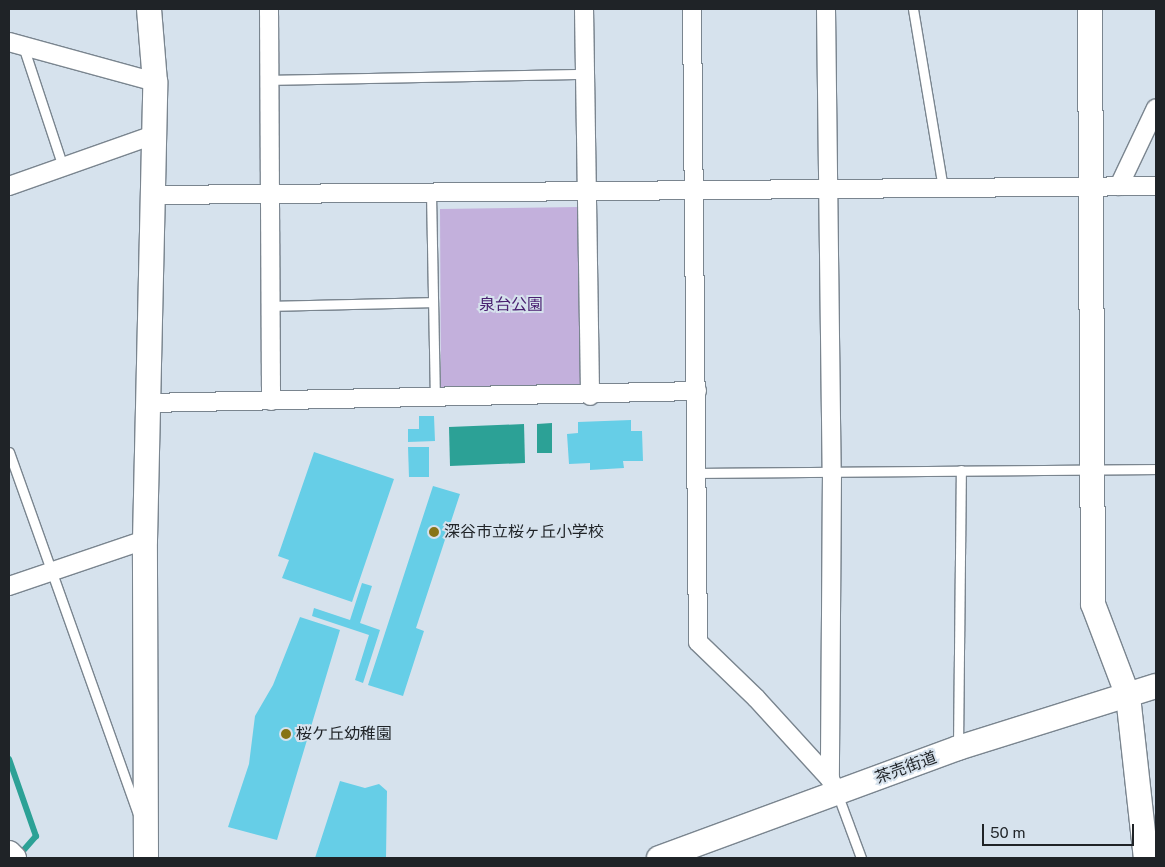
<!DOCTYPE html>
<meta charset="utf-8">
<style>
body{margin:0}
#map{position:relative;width:1165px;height:867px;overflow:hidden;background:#d6e2ed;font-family:"Public Sans","Noto Sans JP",sans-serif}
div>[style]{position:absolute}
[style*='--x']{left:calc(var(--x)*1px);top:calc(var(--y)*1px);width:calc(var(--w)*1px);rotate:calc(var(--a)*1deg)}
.green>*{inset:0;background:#c3b0dc}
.water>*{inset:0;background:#2ca196}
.stream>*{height:6px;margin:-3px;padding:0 3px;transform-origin:3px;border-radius:3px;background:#2ca196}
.building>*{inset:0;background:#66cee7}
.roads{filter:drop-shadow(1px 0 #7a858f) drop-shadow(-1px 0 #7a858f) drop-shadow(0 1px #7a858f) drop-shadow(0 -1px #7a858f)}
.lane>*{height:9px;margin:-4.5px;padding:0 4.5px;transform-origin:4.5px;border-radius:4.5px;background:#fff}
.street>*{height:18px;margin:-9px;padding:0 9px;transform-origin:9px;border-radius:9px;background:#fff}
.secondary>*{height:24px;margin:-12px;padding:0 12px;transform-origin:12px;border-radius:12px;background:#fff}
.dots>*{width:14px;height:14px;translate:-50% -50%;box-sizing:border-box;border:2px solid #d6e2ed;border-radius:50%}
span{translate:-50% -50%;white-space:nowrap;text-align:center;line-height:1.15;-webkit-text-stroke:4px #d6e2ed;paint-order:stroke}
.park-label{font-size:16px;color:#4a2171}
.poi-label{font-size:16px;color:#1f2327}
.left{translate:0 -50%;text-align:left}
.street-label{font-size:16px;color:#1f2327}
.frame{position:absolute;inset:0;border:10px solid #1f2327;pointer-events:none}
.scale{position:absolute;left:982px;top:824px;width:152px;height:22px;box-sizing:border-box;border:2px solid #1f2327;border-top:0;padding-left:6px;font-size:15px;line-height:18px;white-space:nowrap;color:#1f2327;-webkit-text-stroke:4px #d6e2ed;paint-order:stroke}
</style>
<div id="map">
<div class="green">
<div style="clip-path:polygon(579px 207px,583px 388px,441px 395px,440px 209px)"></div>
</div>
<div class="water">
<div style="clip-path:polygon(552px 423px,552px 453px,537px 453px,537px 424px)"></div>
<div style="clip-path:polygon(524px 424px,525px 463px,450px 466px,449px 427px)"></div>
</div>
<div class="stream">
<div style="--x:9;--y:759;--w:82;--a:70.7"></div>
<div style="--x:36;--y:836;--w:18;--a:131"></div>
</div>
<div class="building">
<div style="clip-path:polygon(419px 416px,434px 416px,435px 441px,408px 442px,408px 429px,419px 429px)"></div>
<div style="clip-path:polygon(631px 420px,631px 431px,642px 431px,643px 461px,623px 461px,624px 468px,590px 470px,590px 463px,569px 464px,567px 434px,578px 433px,578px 422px)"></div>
<div style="clip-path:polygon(408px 447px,429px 447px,429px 477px,409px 477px)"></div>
<div style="clip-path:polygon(314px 452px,394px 479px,352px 602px,282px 578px,289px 560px,278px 556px)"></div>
<div style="clip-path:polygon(433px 486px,460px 494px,416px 628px,424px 631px,403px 696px,368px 685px)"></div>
<div style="clip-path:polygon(362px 583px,372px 586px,360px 623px,380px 630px,363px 683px,355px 680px,369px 635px,312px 616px,314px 608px,350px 620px)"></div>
<div style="clip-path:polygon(300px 617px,340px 630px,277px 840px,228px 827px,249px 764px,255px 716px,273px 685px)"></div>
<div style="clip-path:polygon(340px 781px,365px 788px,379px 784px,387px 791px,386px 858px,315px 858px)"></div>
</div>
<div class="roads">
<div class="lane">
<div style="--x:913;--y:9;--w:181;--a:80.5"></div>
<div style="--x:23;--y:46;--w:127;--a:71.7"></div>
<div style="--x:269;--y:80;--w:316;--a:-1.1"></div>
<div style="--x:431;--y:193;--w:206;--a:88.9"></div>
<div style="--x:271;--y:306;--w:162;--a:-1.4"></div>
<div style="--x:9;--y:452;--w:384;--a:70.4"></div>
<div style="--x:697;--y:473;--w:459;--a:-0.5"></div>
<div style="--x:958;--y:748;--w:278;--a:-89.4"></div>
<div style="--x:837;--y:793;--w:69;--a:69.7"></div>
</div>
<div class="street">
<div style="--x:269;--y:9;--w:392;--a:89.7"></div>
<div style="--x:584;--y:9;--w:387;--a:89.1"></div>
<div style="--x:692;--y:9;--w:633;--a:89.46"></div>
<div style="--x:698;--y:642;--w:81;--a:44"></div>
<div style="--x:756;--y:698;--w:110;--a:47.6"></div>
<div style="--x:830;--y:779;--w:16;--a:63"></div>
<div style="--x:826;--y:9;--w:463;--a:89.3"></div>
<div style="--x:832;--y:472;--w:307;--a:90.4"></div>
<div style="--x:9;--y:42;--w:151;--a:15.3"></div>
<div style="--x:9;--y:186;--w:154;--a:-19.4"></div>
<div style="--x:1119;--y:186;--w:86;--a:-64.6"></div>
<div style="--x:153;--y:195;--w:1003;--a:-0.51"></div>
<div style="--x:148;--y:403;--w:549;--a:-1.25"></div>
<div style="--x:9;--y:586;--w:144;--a:-18.7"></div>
</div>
<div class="secondary">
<div style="--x:1090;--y:9;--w:595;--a:89.71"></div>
<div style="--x:1093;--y:604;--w:98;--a:69.2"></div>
<div style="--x:1128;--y:696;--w:163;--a:83.7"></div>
<div style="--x:9;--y:853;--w:7;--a:45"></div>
<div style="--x:146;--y:858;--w:318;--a:-90.2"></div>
<div style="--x:145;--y:540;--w:458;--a:-88.7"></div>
<div style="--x:155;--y:82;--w:73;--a:-94.7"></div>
<div style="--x:659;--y:858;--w:319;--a:-20.2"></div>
<div style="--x:958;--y:748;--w:207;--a:-17.4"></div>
</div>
</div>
<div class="dots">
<div style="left:434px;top:532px;background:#877417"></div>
<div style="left:286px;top:734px;background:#877417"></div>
</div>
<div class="park-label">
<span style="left:511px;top:305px">泉台公園</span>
</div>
<div class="poi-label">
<span class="left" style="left:444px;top:532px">深谷市立桜ヶ丘小学校</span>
<span class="left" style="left:296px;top:734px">桜ケ丘幼稚園</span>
</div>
<div class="street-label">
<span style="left:906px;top:768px;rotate:-20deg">茶売街道</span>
</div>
<div class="frame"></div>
<div class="scale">50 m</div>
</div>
